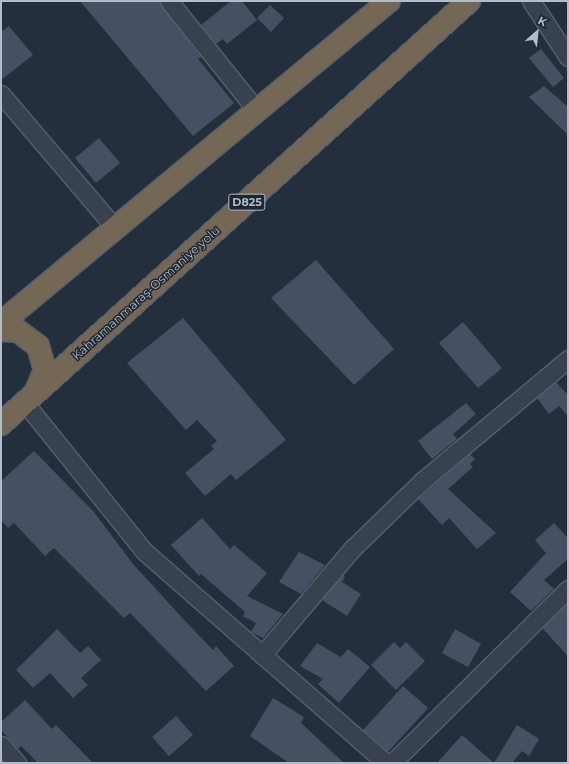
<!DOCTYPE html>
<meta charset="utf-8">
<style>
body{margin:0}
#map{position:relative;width:569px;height:764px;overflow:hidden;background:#242f3e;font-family:Montserrat,sans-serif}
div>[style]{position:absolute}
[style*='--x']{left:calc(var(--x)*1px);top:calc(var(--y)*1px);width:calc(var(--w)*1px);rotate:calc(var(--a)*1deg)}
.building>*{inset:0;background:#455162}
.roads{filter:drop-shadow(1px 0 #565f6c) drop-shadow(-1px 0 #565f6c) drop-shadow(0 1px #565f6c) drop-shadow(0 -1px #565f6c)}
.minor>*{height:17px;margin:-8.5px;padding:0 8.5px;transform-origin:8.5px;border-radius:8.5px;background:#38414e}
.highway>*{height:22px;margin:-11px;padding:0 11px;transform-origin:11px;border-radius:11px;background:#746855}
span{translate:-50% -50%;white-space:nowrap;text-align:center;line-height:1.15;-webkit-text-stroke:3px #1d2633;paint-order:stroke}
.shield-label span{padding:1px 3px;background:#1d2633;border:1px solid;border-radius:3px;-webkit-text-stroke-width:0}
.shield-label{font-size:11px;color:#b4bcc9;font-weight:700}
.street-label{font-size:12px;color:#b4bcc9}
.frame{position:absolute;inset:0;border:2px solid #b4bcc9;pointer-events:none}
.north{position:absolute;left:517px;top:12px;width:40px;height:40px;-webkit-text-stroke:3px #1d2633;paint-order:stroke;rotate:27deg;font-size:11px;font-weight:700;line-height:16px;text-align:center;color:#b4bcc9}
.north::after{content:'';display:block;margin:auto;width:14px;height:18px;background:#b4bcc9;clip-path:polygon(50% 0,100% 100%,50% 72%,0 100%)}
</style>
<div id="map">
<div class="building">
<div style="clip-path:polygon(80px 1px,159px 1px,201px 57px,198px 59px,234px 103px,193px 136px)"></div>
<div style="clip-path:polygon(231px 1px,242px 1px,257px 20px,227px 44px,223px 39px,216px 44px,201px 25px)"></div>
<div style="clip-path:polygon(270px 5px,284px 18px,271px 32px,257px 18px)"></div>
<div style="clip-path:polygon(9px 26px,33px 55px,1px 80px,1px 32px)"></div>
<div style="clip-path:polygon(541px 49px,564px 78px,553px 87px,529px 58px)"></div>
<div style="clip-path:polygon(544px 86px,568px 107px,568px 135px,529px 97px)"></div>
<div style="clip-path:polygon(99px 138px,120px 163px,96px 183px,75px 158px)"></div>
<div style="clip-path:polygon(316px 260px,394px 349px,354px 385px,271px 298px)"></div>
<div style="clip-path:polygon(183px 318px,286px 440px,236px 480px,231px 474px,205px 496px,185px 473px,214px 449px,211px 446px,217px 441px,197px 420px,186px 430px,127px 363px)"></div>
<div style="clip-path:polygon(463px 322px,502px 368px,478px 388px,439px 343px)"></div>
<div style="clip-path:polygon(556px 382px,568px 395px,568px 416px,559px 406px,549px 414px,537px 398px)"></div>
<div style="clip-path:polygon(466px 403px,476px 414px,453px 434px,457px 439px,432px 459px,418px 441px)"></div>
<div style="clip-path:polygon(34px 451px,94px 512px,133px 564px,188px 624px,213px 650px,216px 646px,234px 666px,206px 691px,130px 613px,124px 618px,54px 548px,45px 556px,14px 523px,8px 528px,1px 520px,1px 481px)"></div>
<div style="clip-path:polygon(470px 454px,475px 459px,470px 464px,473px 467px,448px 489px,496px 533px,477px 549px,449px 518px,442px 525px,418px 499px)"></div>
<div style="clip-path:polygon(202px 518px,230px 549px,234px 545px,267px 573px,247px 596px,283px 614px,263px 638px,251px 632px,256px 623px,243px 616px,245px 612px,201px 574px,199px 576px,171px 545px)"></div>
<div style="clip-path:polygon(554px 523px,568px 538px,568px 559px,544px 580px,554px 589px,531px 611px,510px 592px,546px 553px,535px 540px)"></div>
<div style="clip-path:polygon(299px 552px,325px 565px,301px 594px,279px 582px)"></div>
<div style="clip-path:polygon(343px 575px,345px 577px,342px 582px,361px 594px,347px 616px,322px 600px)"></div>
<div style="clip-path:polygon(568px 603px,568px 656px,542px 628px)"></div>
<div style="clip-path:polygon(57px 629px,80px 653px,88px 646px,101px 660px,81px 678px,88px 685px,73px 698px,50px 673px,33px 688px,16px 670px)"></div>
<div style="clip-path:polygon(455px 629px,481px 644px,468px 667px,442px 653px)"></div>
<div style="clip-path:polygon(394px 642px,400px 648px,406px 642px,425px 661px,396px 690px,371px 665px)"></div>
<div style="clip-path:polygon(317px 643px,341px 657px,348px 649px,370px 667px,339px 703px,318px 684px,323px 679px,300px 666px)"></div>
<div style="clip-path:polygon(403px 686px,428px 708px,388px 752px,363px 730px)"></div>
<div style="clip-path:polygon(273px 698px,304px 717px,301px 723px,344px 763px,289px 763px,250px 736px)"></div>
<div style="clip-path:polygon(25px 700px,52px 729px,56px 725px,93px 763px,38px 763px,21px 746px,18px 749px,1px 730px,1px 722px)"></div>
<div style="clip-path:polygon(176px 716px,193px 735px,169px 756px,152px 737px)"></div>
<div style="clip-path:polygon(517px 725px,539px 739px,529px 756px,522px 751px,512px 763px,437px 763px,462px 735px,494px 763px)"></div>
</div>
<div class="roads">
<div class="minor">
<div style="--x:169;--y:1;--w:141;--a:51.3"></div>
<div style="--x:531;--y:1;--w:67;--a:56.5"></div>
<div style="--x:1;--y:94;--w:177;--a:49.6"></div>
<div style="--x:25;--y:403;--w:191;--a:51.2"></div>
<div style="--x:145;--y:552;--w:320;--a:41.2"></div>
<div style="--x:262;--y:655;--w:139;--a:-49.7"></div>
<div style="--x:352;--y:549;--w:98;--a:-44.2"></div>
<div style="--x:422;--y:481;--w:190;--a:-39.9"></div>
<div style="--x:1;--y:745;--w:24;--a:48"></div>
<div style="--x:392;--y:763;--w:247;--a:-44.7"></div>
</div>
<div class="highway">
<div style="--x:1;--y:323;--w:504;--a:-39.69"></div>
<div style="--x:1;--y:330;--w:17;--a:3"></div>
<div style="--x:18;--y:331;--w:25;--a:37"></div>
<div style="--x:38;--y:346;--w:25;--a:74"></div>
<div style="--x:45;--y:370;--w:23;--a:113"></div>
<div style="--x:1;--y:424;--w:631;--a:-42.11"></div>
</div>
</div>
<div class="shield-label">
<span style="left:247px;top:202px">D825</span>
</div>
<div class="street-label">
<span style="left:146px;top:293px;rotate:-42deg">Kahramanmaraş-Osmaniye yolu</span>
</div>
<div class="frame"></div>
<div class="north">K</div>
</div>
